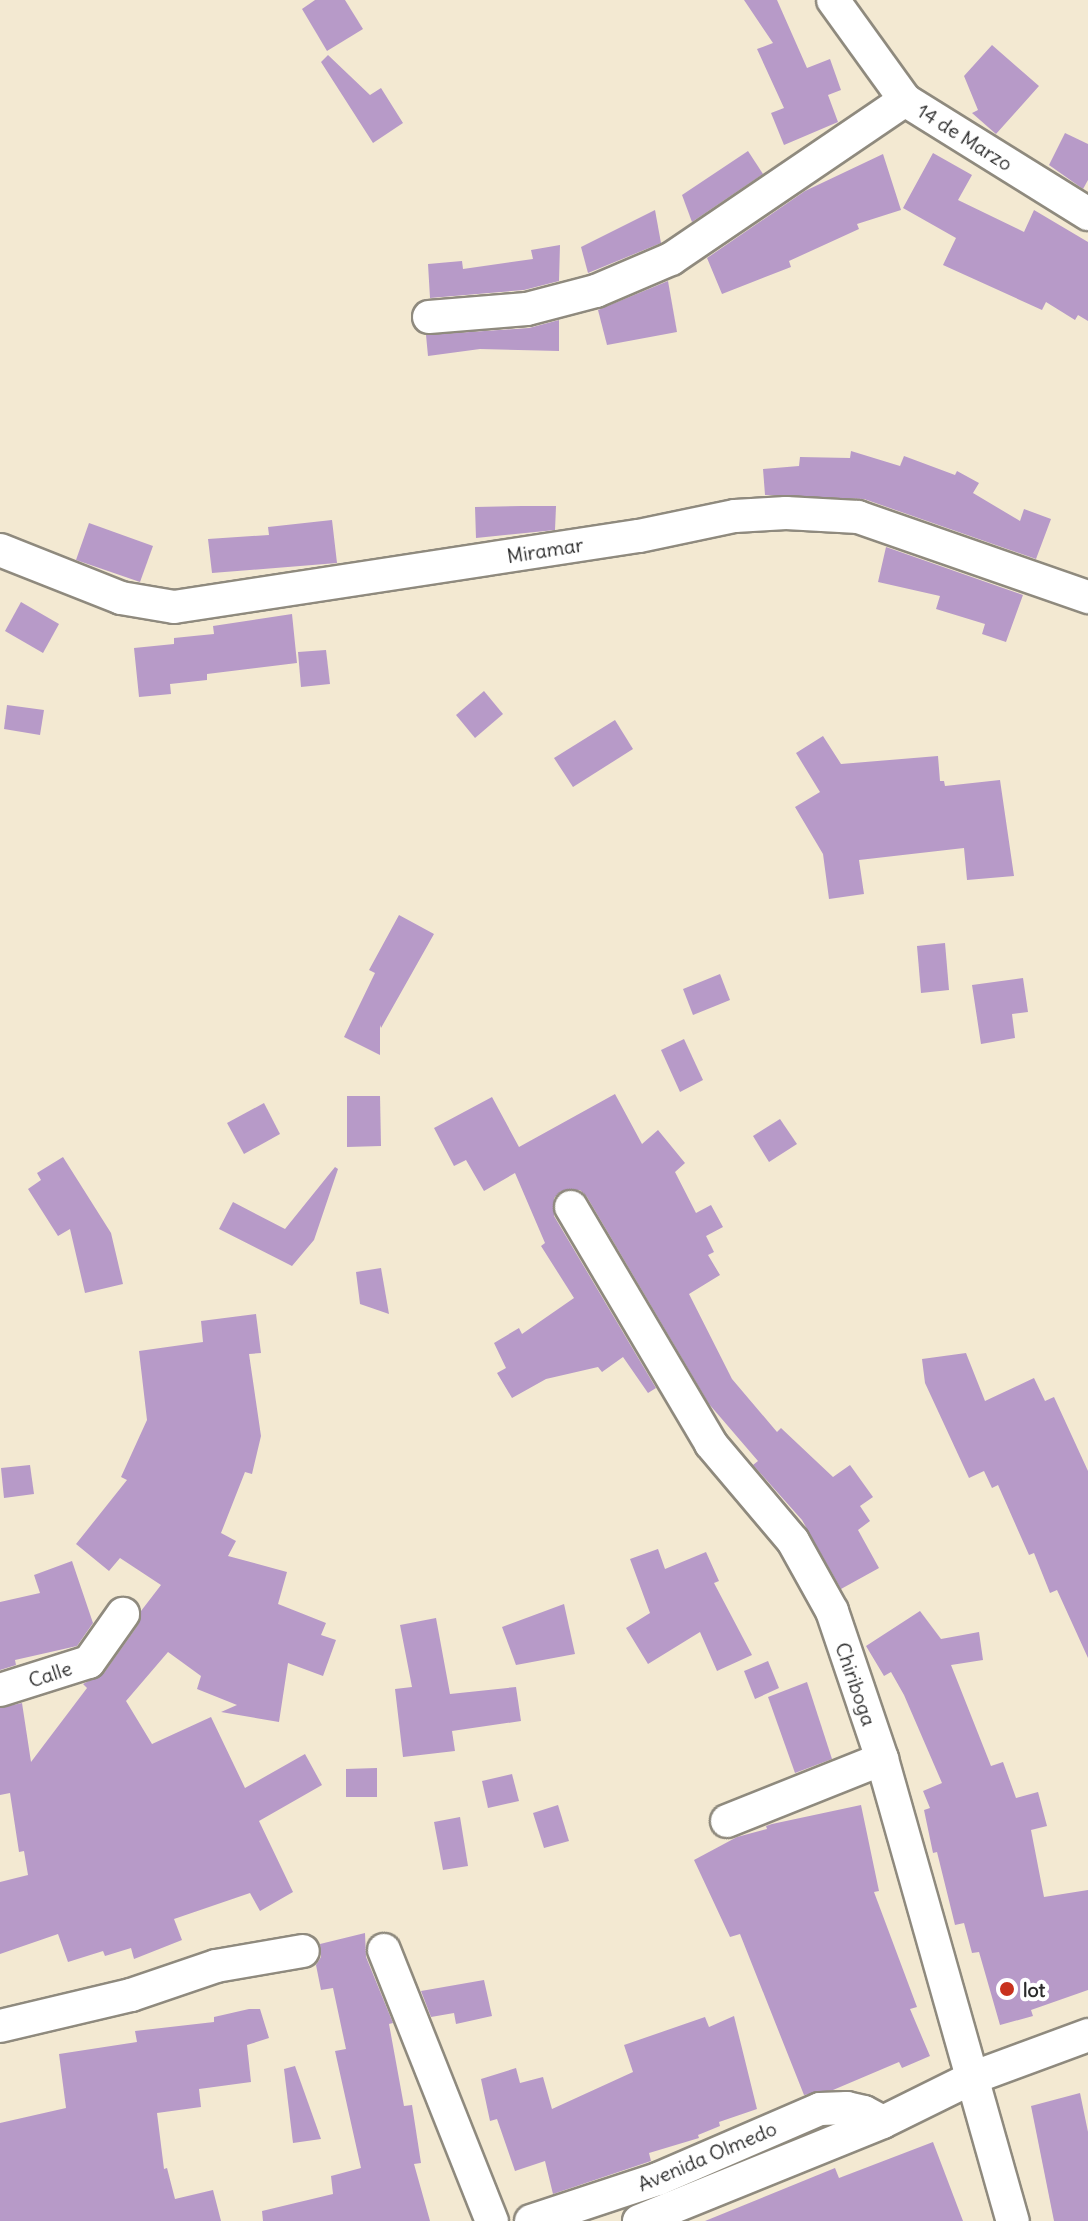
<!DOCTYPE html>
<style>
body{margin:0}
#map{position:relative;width:1088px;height:2221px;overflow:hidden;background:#f3e9d2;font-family:Delius,sans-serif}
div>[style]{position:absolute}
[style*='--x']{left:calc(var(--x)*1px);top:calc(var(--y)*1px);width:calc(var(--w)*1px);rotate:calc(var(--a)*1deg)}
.building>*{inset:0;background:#b79ac8}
.roads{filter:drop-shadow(2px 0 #8f8a7e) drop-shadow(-2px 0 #8f8a7e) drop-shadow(0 2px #8f8a7e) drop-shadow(0 -2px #8f8a7e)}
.minor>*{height:32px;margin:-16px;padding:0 16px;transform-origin:16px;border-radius:16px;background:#fff}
.dots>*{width:22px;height:22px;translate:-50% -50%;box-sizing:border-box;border:4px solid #fff;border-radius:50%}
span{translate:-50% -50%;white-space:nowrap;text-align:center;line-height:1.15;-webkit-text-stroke:8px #fff;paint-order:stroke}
.street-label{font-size:20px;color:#2b2b2b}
.poi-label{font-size:20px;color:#2b2b2b;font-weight:700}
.left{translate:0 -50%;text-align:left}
</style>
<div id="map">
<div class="building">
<div style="clip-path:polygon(315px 0,345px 0,363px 29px,327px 51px,302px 9px)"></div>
<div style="clip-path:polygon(744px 0,777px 0,807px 68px,830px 59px,841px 90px,828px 95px,838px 122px,784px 145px,771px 113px,784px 108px,757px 49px,773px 43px)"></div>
<div style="clip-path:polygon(992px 45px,1039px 86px,996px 134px,972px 113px,978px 110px,964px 76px)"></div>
<div style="clip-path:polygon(328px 55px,370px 95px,381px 88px,403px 123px,373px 143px,321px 62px)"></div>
<div style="clip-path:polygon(1065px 133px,1088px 144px,1088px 180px,1083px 189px,1049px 165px)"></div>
<div style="clip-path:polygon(748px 151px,763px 174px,692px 222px,682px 195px)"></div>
<div style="clip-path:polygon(933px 153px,972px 175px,958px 200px,1024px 232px,1034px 210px,1088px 242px,1088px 321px,1078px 315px,1075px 320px,1046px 302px,1042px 310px,943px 265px,956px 238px,903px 208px)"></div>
<div style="clip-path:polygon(883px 154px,901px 210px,857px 224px,859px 229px,789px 261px,791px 267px,722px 294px,707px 258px,805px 191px)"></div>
<div style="clip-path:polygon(655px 210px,661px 243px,588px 273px,581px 247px)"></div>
<div style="clip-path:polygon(560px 245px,559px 281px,524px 290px,430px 298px,428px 264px,462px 261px,463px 269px,533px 259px,531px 250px)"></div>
<div style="clip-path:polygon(668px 281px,677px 332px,607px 345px,598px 310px)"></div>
<div style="clip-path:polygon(559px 320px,559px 351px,480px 349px,428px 356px,426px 335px,529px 328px)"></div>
<div style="clip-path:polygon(851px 451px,900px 466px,904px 456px,955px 475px,957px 471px,979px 483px,973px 493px,1020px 521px,1024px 509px,1051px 519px,1036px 559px,864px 499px,765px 495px,763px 469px,799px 466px,800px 457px,850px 458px)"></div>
<div style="clip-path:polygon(522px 506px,556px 506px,555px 530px,476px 538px,475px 507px)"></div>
<div style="clip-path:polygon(332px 520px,337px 563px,212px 573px,208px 539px,269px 535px,268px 527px)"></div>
<div style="clip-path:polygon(89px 523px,153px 546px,140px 582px,76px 560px)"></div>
<div style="clip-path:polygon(886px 547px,1023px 595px,1006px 642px,982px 634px,985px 624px,936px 609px,940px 596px,878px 582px)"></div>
<div style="clip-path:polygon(21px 602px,59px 624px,43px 653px,5px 631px)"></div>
<div style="clip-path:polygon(292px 614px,297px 663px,207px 674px,207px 680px,170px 684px,171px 694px,139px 697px,134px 648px,174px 644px,174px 638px,214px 634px,213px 626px)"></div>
<div style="clip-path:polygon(326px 650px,330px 684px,301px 687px,298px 652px)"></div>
<div style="clip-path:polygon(484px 691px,503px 714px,475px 738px,456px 715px)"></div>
<div style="clip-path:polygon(7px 705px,44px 710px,40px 735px,4px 729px)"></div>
<div style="clip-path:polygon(615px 720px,633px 749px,573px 787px,554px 758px)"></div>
<div style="clip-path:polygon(823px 736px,841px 764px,938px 756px,940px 781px,944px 781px,945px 786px,1000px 780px,1014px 876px,967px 880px,964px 848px,859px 860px,864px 894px,829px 899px,823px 854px,795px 807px,820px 792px,796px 753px)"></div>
<div style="clip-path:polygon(399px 915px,434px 934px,381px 1028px,380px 1025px,380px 1055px,344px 1037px,375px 973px,369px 970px)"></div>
<div style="clip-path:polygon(945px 943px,949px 990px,921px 993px,917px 946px)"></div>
<div style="clip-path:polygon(720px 974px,730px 1000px,693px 1015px,683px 989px)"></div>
<div style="clip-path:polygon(1023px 978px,1028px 1012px,1012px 1014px,1015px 1038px,981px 1044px,972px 985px)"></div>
<div style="clip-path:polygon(684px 1039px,703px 1080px,680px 1092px,661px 1050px)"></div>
<div style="clip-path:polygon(615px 1094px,642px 1144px,658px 1130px,685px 1163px,675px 1172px,696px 1213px,711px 1205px,723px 1227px,706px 1236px,714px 1252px,708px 1255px,720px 1275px,689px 1294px,732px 1379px,777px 1432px,781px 1428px,833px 1477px,850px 1465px,873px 1497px,860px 1506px,870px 1521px,858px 1530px,879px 1568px,841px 1589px,802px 1520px,753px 1465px,758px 1461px,709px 1404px,587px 1197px,580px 1190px,561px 1191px,554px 1198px,554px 1216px,656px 1388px,648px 1393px,623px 1357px,602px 1372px,598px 1367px,546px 1379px,512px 1398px,497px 1373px,506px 1368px,494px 1343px,519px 1328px,522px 1334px,574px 1298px,541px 1246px,545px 1243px,515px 1173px,484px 1191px,466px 1160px,454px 1166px,434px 1128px,492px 1097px,519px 1147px)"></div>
<div style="clip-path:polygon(347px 1096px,380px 1096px,381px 1146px,347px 1147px)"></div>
<div style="clip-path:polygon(264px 1103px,280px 1134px,244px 1154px,227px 1123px)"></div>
<div style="clip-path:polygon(780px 1119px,797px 1144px,769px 1162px,753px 1136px)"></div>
<div style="clip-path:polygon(63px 1157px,111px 1233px,123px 1284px,85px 1293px,70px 1229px,58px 1236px,28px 1189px,41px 1180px,37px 1173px)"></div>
<div style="clip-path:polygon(335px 1167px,338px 1169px,314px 1240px,292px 1266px,219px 1229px,233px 1202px,285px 1229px)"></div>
<div style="clip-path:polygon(381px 1268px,389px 1314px,360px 1304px,356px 1272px)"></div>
<div style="clip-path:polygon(256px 1314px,261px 1353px,249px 1354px,261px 1436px,252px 1474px,245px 1472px,221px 1533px,236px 1541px,228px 1556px,287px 1572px,278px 1604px,326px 1623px,321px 1635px,336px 1640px,323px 1676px,288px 1663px,279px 1722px,221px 1712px,237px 1705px,197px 1689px,201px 1676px,168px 1652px,126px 1701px,152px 1744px,211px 1717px,245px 1788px,305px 1754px,322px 1785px,259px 1821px,293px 1892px,260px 1911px,250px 1893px,174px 1919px,182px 1940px,134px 1959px,131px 1948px,105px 1956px,103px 1951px,68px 1962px,58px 1934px,0 1954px,0 1882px,28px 1875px,24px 1851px,19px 1852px,10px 1793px,0 1795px,0 1708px,22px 1703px,31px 1762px,87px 1688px,83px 1684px,104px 1673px,138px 1625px,141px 1611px,161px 1585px,120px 1558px,109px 1571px,76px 1544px,127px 1480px,121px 1477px,147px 1420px,139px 1351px,203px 1342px,201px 1321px)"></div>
<div style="clip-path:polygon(966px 1353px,985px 1401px,1034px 1378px,1045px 1401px,1054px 1397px,1088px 1471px,1088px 1658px,1057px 1590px,1050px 1593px,1034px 1553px,1029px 1555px,998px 1485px,992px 1488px,984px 1471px,969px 1478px,925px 1383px,922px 1359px)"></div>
<div style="clip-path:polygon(30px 1465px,34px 1494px,4px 1498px,1px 1468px)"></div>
<div style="clip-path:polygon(658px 1549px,665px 1569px,706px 1552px,719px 1581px,714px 1583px,752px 1655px,717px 1671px,700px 1632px,648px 1664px,626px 1628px,650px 1613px,630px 1559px)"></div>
<div style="clip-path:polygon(72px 1561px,93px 1623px,77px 1646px,15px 1660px,16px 1665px,0 1670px,0 1602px,40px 1593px,34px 1575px)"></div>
<div style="clip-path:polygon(564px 1604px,575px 1654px,516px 1665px,502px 1627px)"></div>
<div style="clip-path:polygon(920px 1611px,941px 1639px,979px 1632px,983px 1660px,951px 1665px,991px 1766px,1003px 1762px,1016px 1798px,1038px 1792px,1047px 1826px,1031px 1830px,1044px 1897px,1088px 1890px,1088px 1990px,1031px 2010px,1033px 2016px,1000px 2025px,979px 1952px,972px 1953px,964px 1923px,955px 1925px,937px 1852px,933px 1853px,924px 1810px,930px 1808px,923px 1791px,942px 1783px,904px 1695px,891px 1672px,884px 1676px,866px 1646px)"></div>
<div style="clip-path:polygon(436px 1618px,450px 1694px,516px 1687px,521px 1721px,452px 1731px,455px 1751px,403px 1757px,395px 1689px,412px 1687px,400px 1625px)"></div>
<div style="clip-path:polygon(768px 1661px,779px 1688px,755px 1699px,744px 1671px)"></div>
<div style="clip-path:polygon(807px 1682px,832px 1759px,795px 1773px,768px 1697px)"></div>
<div style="clip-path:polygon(377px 1768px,377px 1797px,346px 1797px,346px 1769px)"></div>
<div style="clip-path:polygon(512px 1774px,519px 1801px,488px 1808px,482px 1781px)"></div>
<div style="clip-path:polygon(558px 1805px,569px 1841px,544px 1848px,533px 1813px)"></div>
<div style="clip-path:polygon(861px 1805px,879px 1891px,874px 1892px,917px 2007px,910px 2009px,930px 2056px,902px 2068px,899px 2062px,833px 2090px,804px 2095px,740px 1934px,730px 1937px,694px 1860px,737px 1837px,767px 1829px,766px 1826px,772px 1824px)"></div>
<div style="clip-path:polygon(460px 1817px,468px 1866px,443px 1870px,434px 1822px)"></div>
<div style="clip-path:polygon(365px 1933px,366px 1957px,393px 2023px,389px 2024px,404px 2106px,412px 2105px,421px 2163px,414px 2164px,430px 2221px,263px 2221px,262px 2211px,333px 2194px,331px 2176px,361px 2168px,335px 2051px,346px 2049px,333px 1988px,321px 1990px,316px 1965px,321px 1957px,320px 1944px)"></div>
<div style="clip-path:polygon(484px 1980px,492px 2016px,456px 2024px,454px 2013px,431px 2017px,421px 1991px)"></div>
<div style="clip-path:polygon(249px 2009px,260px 2009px,269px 2038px,247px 2045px,251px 2082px,199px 2089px,201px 2107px,157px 2113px,164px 2169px,167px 2168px,175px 2199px,213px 2190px,221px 2221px,0 2221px,0 2123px,66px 2108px,59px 2054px,137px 2042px,135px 2031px,214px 2022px,214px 2017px)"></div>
<div style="clip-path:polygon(734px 2016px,757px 2109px,719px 2122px,720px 2126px,698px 2135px,699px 2138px,649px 2153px,651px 2161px,553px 2194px,545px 2161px,515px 2171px,497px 2119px,490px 2121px,481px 2079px,516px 2068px,520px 2083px,543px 2077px,552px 2109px,633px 2072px,624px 2045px,705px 2017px,709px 2027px)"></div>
<div style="clip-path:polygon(295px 2066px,321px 2139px,293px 2143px,284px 2069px)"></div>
<div style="clip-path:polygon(1080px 2093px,1088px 2132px,1088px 2221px,1054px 2221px,1031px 2106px)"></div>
<div style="clip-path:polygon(933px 2142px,963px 2221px,705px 2221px,835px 2168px,839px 2178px)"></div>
</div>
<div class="roads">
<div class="minor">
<div style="--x:833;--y:0;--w:123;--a:54.2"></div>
<div style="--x:905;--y:100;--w:216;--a:31.9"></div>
<div style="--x:429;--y:317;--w:98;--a:-4.7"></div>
<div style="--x:527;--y:309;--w:71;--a:-14.6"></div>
<div style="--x:596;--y:291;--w:82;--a:-23.1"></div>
<div style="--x:671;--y:259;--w:283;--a:-34.2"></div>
<div style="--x:0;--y:550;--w:130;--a:21.6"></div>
<div style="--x:121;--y:598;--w:54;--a:9.6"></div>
<div style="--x:174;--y:607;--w:470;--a:-8.7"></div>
<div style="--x:639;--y:536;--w:98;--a:-11.8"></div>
<div style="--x:735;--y:516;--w:51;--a:-3.4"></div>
<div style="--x:786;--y:513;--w:72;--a:3.2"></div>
<div style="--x:858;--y:517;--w:244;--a:19.2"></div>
<div style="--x:571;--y:1207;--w:275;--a:59.4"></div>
<div style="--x:711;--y:1444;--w:127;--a:49.8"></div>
<div style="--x:793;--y:1541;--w:80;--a:60.9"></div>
<div style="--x:832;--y:1611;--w:156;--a:71.3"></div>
<div style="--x:882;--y:1759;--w:480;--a:74.2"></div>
<div style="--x:0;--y:1690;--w:93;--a:-17.5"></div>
<div style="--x:89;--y:1662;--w:59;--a:-54.7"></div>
<div style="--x:727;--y:1821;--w:167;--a:-21.8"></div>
<div style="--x:384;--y:1950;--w:292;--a:68.3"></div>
<div style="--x:0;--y:2026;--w:135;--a:-13.3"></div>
<div style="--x:131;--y:1995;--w:90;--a:-18.8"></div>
<div style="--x:216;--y:1966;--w:88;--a:-9.8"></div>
<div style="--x:531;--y:2221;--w:134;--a:-18.3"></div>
<div style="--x:658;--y:2179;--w:176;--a:-23.4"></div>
<div style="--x:820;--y:2109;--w:27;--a:-2"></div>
<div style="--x:847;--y:2108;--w:17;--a:13"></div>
<div style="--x:864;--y:2112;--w:21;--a:28"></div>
<div style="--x:883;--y:2122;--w:99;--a:-26.3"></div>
<div style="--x:972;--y:2078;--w:124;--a:-20.3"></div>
<div style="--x:639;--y:2221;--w:263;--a:-22.1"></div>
</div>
</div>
<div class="dots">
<div style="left:1007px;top:1989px;background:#c8321e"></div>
</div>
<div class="street-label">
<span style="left:965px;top:137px;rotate:32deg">14 de Marzo</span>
<span style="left:545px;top:550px;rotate:-9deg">Miramar</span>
<span style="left:50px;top:1674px;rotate:-18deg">Calle</span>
<span style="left:856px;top:1684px;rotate:71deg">Chiriboga</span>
<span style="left:707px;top:2156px;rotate:-23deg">Avenida Olmedo</span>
</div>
<div class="poi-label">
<span class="left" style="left:1023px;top:1989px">lot</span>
</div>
</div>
